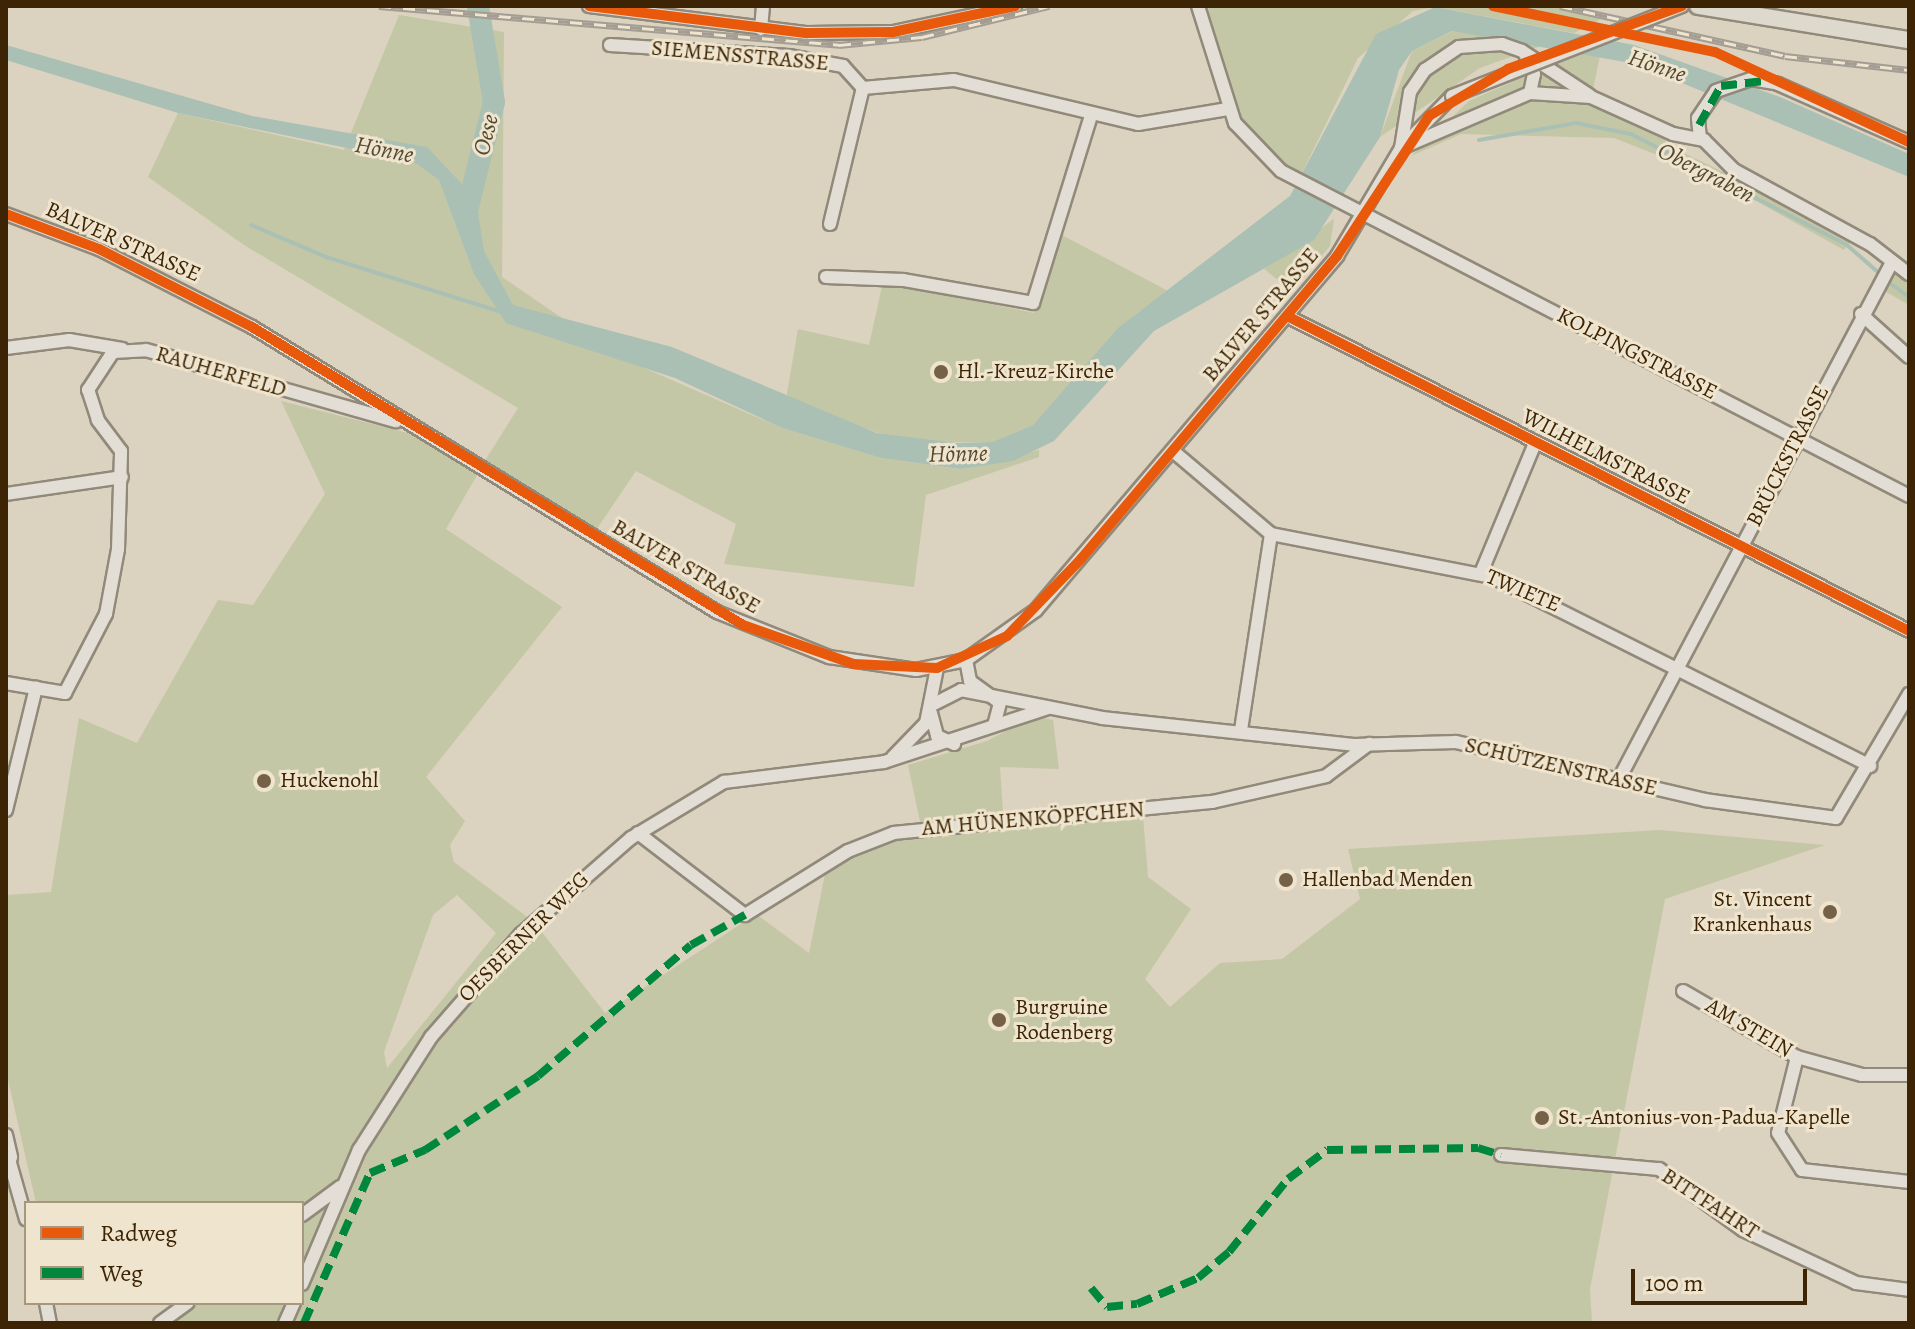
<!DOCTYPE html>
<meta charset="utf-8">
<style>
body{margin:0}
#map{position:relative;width:1915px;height:1329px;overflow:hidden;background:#dbd2bf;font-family:Alegreya,serif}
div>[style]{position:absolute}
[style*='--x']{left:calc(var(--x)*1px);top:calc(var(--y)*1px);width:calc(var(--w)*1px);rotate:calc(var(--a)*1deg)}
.green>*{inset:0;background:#c4c7a5}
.water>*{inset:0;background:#abc0b4}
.stream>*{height:4px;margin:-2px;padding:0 2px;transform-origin:2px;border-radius:2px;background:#abc0b4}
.river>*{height:22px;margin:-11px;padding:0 11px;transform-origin:11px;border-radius:11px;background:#abc0b4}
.roads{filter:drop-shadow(2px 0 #91897a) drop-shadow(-2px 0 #91897a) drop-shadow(0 2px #91897a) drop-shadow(0 -2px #91897a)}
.minor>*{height:12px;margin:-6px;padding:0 6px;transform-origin:6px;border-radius:6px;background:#e3ded5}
.major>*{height:16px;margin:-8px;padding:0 8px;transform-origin:8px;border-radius:8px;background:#ded9cd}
.rail>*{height:7px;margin-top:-3.5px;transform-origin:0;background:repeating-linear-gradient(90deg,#efe4ce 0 12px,#a49d93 0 24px);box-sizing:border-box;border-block:2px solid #a49d93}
.bridges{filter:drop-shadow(2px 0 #91897a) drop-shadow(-2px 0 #91897a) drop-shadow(0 2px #91897a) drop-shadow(0 -2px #91897a)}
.minor-bridge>*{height:12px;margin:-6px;padding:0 6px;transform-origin:6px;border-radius:6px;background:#e3ded5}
.quiet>*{height:8px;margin-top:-4px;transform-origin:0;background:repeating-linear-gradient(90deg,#00873e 0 16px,transparent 0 24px)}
.cycleway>*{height:10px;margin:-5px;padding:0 5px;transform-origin:5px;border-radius:5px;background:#e8590c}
.dots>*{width:22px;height:22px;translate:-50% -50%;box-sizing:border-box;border:4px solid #efe4ce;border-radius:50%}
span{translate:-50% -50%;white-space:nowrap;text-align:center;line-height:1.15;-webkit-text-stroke:6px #efe4ce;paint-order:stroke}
.street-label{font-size:22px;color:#3c2405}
.poi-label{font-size:22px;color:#3c2405}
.left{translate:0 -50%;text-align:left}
.right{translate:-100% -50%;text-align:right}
.water-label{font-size:24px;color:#534930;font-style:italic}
.frame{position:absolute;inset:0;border:8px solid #3c2405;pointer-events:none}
.legend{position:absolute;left:24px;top:1201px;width:280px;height:104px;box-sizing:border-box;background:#efe4ce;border:2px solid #a7977e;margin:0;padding:10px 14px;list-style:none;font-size:24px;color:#3c2405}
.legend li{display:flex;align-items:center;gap:16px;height:40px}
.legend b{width:40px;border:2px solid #a7977e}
.scale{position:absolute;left:1631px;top:1269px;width:176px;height:36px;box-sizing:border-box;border:4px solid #3c2405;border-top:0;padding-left:10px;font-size:24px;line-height:28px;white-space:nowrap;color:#3c2405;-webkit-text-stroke:6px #efe4ce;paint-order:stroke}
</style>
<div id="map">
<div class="green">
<div style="clip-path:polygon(1202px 6px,1554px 6px,1601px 19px,1574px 33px,1435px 7px,1413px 11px,1358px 58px,1300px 177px,1241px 125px)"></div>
<div style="clip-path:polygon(evenodd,399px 15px,504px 32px,502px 277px,619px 357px,782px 428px,881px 458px,959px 469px,1039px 450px,1039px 457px,926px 495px,914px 587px,724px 564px,736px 524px,636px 471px,592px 536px,481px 468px,446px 529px,562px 607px,426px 777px,465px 821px,450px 845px,454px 862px,534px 922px,605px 1013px,756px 914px,809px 953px,825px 874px,874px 844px,922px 831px,908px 765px,987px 741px,1035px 716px,1053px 720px,1059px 769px,1000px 767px,1004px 827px,1143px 817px,1148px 877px,1191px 909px,1145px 979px,1170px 1007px,1220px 963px,1282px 959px,1360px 899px,1348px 849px,1660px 830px,1825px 845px,1665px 899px,1590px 1289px,1592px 1323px,161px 1323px,181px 1303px,302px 1303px,302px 1203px,36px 1203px,6px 1071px,6px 895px,51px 892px,79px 718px,137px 743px,218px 600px,253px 605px,325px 494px,281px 401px,408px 433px,481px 467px,518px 408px,244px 245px,148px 177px,178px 113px,344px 150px,399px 15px,457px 895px,496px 933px,387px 1068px,384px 1052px,433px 915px,457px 895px)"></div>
<div style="clip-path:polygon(1453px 31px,1546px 44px,1480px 68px,1380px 137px,1412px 51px)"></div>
<div style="clip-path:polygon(1580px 52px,1600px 56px,1591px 98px,1661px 129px,1667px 145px,1855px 235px,1844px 250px,1713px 177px,1614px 138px,1461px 134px,1411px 156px,1469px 101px)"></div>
<div style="clip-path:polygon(1334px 219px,1330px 246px,1292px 291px,1264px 269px)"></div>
<div style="clip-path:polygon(1060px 234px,1170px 292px,1136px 314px,1033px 425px,992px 442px,928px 442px,879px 433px,786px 399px,798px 329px,869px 345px,883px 282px,1034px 313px)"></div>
<div style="clip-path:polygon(1892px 262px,1909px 274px,1909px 305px,1874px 285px)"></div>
</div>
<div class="water">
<div style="clip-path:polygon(1435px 7px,1634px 45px,1780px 97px,1909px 154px,1909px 177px,1636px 64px,1452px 31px,1412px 51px,1399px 70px,1380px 137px,1314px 240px,1154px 331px,1054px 441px,1013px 461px,960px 469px,881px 458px,782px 428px,675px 378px,506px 323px,474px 274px,439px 180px,414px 162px,178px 113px,6px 60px,6px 45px,252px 116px,427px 147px,476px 199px,484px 251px,513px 305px,672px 347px,877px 433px,957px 443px,992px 442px,1033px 425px,1118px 328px,1290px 196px,1376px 34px)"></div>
</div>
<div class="stream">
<div style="--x:1479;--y:140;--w:98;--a:-9.9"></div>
<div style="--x:1576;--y:123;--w:56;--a:11.3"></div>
<div style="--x:1631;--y:134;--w:243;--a:27.2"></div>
<div style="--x:1847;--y:245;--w:44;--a:41.3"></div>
<div style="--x:251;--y:225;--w:82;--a:23.1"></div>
<div style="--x:326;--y:257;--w:188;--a:17.4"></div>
<div style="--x:1887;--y:281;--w:27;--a:36"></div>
</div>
<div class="river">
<div style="--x:466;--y:215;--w:116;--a:-76.1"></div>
<div style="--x:494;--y:102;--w:97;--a:-99.5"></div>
</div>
<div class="roads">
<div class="minor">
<div style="--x:589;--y:6;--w:220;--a:7.1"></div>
<div style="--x:807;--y:33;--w:86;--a:-0.7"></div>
<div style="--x:893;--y:32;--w:125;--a:-12"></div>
<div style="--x:1198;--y:6;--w:123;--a:72.5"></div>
<div style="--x:1235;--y:123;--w:66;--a:46.2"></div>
<div style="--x:1281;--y:171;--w:707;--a:27.36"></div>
<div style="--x:761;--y:29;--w:23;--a:-85"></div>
<div style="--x:610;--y:45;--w:179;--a:3.5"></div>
<div style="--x:789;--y:56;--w:55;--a:10.5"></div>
<div style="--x:843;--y:66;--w:30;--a:48"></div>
<div style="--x:1526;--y:57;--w:19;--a:65"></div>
<div style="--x:1534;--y:74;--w:19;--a:102"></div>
<div style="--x:863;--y:88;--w:91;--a:-5"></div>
<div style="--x:954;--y:80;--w:189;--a:13.4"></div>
<div style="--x:1138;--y:124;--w:91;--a:-9.5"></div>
<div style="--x:1700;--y:138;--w:20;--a:-96"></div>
<div style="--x:1698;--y:118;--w:32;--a:-56"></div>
<div style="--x:1716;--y:91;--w:37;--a:-19"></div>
<div style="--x:1751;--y:79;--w:27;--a:10"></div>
<div style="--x:1778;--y:84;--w:143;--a:23.9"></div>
<div style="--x:1401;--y:148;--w:140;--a:-23.1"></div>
<div style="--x:1530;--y:93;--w:61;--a:3.8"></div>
<div style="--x:1591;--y:97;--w:90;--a:24.3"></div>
<div style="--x:1673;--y:134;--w:32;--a:11"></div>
<div style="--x:1704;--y:140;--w:42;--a:45"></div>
<div style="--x:1734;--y:170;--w:155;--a:28.6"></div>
<div style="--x:1870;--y:244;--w:49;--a:37.6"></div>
<div style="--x:1401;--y:148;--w:57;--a:-80.9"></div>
<div style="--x:1410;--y:92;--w:27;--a:-56"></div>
<div style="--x:1425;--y:70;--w:41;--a:-34.1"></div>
<div style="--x:1459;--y:47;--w:43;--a:-4"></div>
<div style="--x:1502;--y:44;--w:21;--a:19"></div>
<div style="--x:1522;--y:51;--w:80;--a:33.3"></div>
<div style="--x:6;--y:214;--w:99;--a:20.6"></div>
<div style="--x:99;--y:249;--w:172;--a:27"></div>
<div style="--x:252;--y:327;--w:545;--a:31.5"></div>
<div style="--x:717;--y:612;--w:121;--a:21.9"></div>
<div style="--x:829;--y:657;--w:88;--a:8.5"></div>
<div style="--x:916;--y:670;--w:51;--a:-11.3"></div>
<div style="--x:966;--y:660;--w:86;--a:-35.5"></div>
<div style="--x:1036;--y:610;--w:465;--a:-49.6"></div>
<div style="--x:1337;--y:256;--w:126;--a:-59.3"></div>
<div style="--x:1401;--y:148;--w:73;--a:-45.6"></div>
<div style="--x:830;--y:224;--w:140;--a:-76.4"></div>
<div style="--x:826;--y:277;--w:77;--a:2.2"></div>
<div style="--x:903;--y:280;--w:132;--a:10"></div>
<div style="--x:1033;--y:303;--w:196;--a:-72.8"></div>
<div style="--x:1861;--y:314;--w:64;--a:41.9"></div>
<div style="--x:1287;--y:316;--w:697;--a:26.86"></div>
<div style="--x:6;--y:348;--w:64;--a:-7.2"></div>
<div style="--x:69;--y:340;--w:54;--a:9.6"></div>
<div style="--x:1173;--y:451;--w:128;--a:40.3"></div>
<div style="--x:1271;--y:534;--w:226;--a:11"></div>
<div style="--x:1493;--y:577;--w:422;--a:26.6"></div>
<div style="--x:6;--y:494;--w:117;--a:-8.3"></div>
<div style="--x:1481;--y:573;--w:141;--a:-67.4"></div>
<div style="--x:966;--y:660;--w:21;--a:79"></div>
<div style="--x:970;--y:681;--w:37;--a:36"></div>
<div style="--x:1000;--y:703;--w:23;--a:105"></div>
<div style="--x:6;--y:683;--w:60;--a:9.6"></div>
<div style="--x:65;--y:693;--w:89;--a:-62.6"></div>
<div style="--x:106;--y:614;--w:66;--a:-79.5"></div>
<div style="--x:118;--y:549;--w:98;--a:-88.2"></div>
<div style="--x:121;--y:451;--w:39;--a:-127"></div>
<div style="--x:98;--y:420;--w:32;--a:-108"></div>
<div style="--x:88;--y:390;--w:45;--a:-56.7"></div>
<div style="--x:113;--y:352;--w:33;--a:-3"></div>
<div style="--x:146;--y:350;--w:260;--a:15.9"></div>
<div style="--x:934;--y:704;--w:30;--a:-27"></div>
<div style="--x:961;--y:690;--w:144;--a:11.2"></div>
<div style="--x:1102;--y:718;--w:253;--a:6.1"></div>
<div style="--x:1354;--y:745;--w:102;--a:-1.7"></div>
<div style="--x:1456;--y:742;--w:256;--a:13.1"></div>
<div style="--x:1705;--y:800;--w:132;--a:7.8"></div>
<div style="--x:1836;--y:818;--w:144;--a:-59.5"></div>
<div style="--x:931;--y:713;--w:24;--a:75"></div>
<div style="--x:937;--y:736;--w:19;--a:25"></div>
<div style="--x:1241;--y:730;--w:198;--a:-81.3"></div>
<div style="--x:893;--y:757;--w:47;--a:-45.9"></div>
<div style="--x:926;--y:723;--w:56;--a:-78.7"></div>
<div style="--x:1619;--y:779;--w:585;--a:-62.16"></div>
<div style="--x:6;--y:810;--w:126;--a:-76.2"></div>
<div style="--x:638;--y:833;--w:135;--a:37.5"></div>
<div style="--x:745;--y:915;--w:121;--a:-31.9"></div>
<div style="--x:848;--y:851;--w:49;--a:-21.4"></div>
<div style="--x:894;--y:833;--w:320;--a:-5.6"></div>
<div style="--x:1212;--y:802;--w:117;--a:-12.8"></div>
<div style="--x:1326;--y:776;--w:54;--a:-36.7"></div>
<div style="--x:1683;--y:991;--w:132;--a:30.1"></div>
<div style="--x:1797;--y:1057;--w:67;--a:15.5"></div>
<div style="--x:1862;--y:1075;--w:47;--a:0"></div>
<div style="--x:1797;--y:1057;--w:78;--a:104"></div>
<div style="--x:1778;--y:1133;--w:44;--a:57"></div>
<div style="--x:1802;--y:1170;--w:108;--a:6.4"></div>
<div style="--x:6;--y:1135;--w:23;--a:77"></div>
<div style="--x:6;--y:1149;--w:73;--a:74.1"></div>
<div style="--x:1501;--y:1155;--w:159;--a:5.1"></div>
<div style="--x:1659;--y:1169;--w:104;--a:36"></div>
<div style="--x:1743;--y:1230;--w:125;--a:25.1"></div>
<div style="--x:1856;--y:1283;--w:53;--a:7.5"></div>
<div style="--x:302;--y:1215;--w:47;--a:-36.4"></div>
<div style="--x:302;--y:1284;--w:146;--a:-67"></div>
<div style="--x:359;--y:1150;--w:134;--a:-57.5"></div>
<div style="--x:431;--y:1037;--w:137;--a:-48.9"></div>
<div style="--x:521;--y:934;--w:146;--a:-41.1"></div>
<div style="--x:631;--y:838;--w:109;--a:-31.1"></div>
<div style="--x:724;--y:782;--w:161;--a:-7.1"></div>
<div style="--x:884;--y:762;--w:173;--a:-18.2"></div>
<div style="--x:46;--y:1303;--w:20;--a:79"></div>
<div style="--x:160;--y:1323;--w:34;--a:-36"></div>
<div style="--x:285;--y:1323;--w:22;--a:-66"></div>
</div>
<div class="major">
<div style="--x:1698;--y:6;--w:214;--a:9.2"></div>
</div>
</div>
<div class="rail">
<div style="--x:379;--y:6;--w:462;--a:4.8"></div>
<div style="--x:839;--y:45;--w:83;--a:-5.5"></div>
<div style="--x:922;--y:37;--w:131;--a:-13.7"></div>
<div style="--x:1560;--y:6;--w:230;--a:12.5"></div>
<div style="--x:1785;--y:56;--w:125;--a:6.4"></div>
</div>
<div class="bridges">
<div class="minor-bridge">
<div style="--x:1452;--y:96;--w:247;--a:-21.4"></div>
</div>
</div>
<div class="quiet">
<div style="--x:1699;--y:125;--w:45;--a:-60.6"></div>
<div style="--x:1721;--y:86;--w:43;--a:-6.6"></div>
<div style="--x:1091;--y:1288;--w:25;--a:50"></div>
<div style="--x:1107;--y:1307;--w:30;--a:-6"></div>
<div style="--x:1137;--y:1304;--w:66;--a:-23.1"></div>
<div style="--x:1198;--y:1278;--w:40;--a:-40"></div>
<div style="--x:1229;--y:1252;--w:94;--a:-51.1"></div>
<div style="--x:1288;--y:1179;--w:49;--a:-36.6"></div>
<div style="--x:1327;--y:1150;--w:151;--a:-0.8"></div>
<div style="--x:1478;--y:1148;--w:24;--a:17"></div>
<div style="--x:304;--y:1323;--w:164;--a:-66.3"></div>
<div style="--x:370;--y:1173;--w:60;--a:-22.7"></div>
<div style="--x:425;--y:1150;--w:135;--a:-33.2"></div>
<div style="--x:538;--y:1076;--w:201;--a:-40.6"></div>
<div style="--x:691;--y:945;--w:62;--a:-29.1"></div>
</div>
<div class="cycleway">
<div style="--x:589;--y:6;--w:220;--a:7.1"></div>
<div style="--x:807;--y:33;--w:86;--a:-0.7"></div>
<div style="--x:893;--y:32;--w:125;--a:-12"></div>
<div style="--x:1493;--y:6;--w:227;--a:11.7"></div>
<div style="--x:1715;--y:52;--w:214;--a:24.9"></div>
<div style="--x:6;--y:214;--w:99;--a:20.6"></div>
<div style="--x:99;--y:249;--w:172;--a:27"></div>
<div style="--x:252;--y:327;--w:574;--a:31.25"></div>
<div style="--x:743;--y:625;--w:118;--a:19.4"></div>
<div style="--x:854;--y:664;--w:83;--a:2.8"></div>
<div style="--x:937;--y:668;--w:77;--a:-24.6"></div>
<div style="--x:1007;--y:636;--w:107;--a:-46.1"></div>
<div style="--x:1081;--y:559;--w:397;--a:-49.8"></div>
<div style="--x:1337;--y:256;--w:168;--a:-56.7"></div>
<div style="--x:1429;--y:116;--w:92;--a:-30.7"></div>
<div style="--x:1508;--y:69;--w:185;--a:-19.9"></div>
<div style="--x:1287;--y:316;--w:697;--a:26.86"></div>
</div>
<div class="dots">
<div style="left:941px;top:372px;background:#746146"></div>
<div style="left:264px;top:781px;background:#746146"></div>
<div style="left:1286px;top:880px;background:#746146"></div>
<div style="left:1830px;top:912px;background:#746146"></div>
<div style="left:999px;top:1020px;background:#746146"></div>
<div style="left:1542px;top:1118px;background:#746146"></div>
</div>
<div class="street-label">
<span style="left:740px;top:56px;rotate:5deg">SIEMENSSTRASSE</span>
<span style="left:123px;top:242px;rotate:24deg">BALVER STRASSE</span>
<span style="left:1261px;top:315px;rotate:-50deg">BALVER STRASSE</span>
<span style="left:1637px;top:354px;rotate:27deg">KOLPINGSTRASSE</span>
<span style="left:221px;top:372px;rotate:16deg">RAUHERFELD</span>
<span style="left:1788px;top:456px;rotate:-63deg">BRÜCKSTRASSE</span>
<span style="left:1606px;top:457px;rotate:27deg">WILHELMSTRASSE</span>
<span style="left:686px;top:567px;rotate:30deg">BALVER STRASSE</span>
<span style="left:1523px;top:591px;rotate:23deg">TWIETE</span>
<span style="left:1561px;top:767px;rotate:13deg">SCHÜTZENSTRASSE</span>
<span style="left:1033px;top:819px;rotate:-5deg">AM HÜNENKÖPFCHEN</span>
<span style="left:524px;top:937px;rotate:-45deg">OESBERNER WEG</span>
<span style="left:1749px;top:1028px;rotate:30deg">AM STEIN</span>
<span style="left:1710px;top:1204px;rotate:33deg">BITTFAHRT</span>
</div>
<div class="poi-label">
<span class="left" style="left:957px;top:372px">Hl.-Kreuz-Kirche</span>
<span class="left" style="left:280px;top:781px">Huckenohl</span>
<span class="left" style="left:1302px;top:880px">Hallenbad Menden</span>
<span class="right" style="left:1812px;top:912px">St. Vincent<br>Krankenhaus</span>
<span class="left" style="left:1015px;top:1020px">Burgruine<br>Rodenberg</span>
<span class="left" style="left:1558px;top:1118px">St.-Antonius-von-Padua-Kapelle</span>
</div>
<div class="water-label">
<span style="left:1657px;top:66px;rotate:19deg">Hönne</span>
<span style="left:486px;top:135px;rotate:-76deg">Oese</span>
<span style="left:384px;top:150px;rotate:11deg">Hönne</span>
<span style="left:1706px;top:173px;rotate:27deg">Obergraben</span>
<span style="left:958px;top:454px;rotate:-1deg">Hönne</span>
</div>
<div class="frame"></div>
<ul class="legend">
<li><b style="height:10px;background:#e8590c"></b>Radweg</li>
<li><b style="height:10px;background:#00873e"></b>Weg</li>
</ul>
<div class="scale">100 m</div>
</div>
